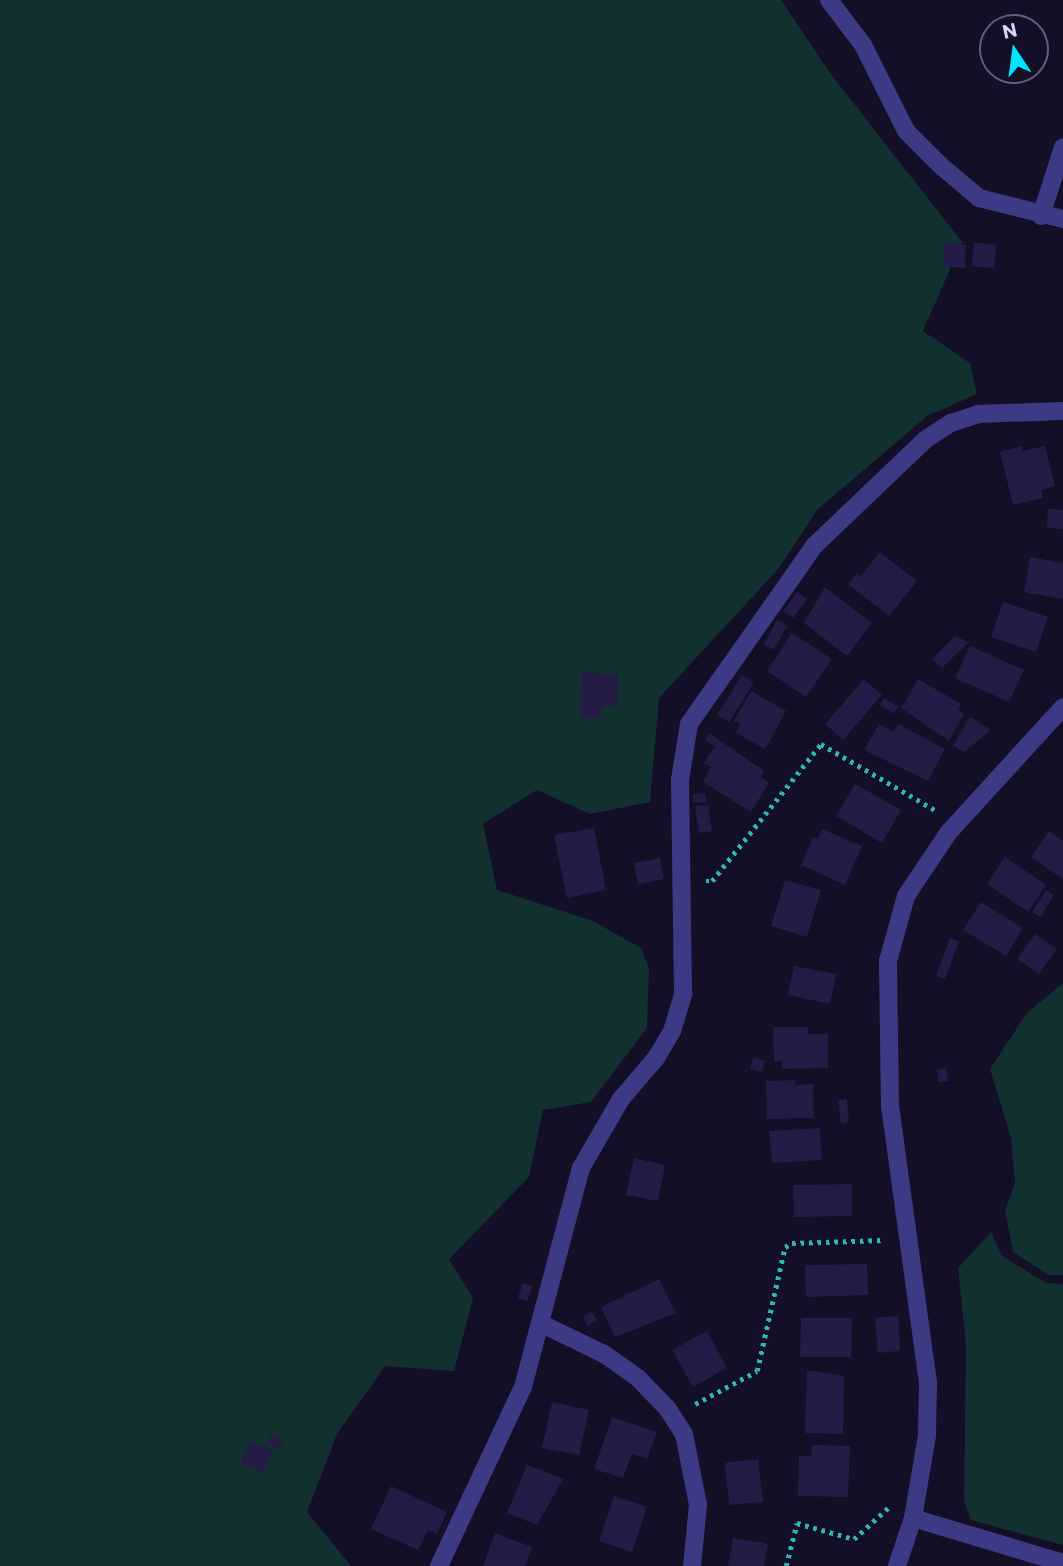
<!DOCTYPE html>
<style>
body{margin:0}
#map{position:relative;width:1063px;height:1566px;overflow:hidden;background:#130f26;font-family:Commissioner,sans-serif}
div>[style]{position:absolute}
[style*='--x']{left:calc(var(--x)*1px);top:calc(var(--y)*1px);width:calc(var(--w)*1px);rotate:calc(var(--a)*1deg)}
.green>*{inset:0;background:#12302f}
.building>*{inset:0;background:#241b47}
.path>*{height:4.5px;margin-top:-2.25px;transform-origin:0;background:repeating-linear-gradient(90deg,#2fb8b0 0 3.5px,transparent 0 8.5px)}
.minor>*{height:18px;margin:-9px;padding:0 9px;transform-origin:9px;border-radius:9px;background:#3d3a85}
.tertiary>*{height:18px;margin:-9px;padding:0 9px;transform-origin:9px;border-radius:9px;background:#3d3a85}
span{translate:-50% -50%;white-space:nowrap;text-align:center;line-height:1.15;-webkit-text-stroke:5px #130f26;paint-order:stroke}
.north{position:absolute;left:979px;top:14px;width:70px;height:70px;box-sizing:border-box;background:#130f26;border:2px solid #625e7d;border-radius:50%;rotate:347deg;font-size:19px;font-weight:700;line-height:28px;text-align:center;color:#d9d4ff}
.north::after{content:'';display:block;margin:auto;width:24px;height:32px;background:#00e5ff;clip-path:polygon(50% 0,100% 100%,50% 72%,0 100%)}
</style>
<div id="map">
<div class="green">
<div style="clip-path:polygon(0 0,781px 0,830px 73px,962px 242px,923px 331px,970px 363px,977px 394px,927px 416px,817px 510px,779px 568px,659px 698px,650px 802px,590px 814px,537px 790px,483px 824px,497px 890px,593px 921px,641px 948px,649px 968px,647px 1028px,591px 1102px,543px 1110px,529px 1177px,449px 1259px,473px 1298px,454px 1371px,385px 1366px,337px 1434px,307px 1512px,351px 1566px,0 1566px)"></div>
<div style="clip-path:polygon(1063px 983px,1063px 1275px,1049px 1275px,1013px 1252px,1005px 1211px,1015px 1183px,1011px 1138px,990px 1069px,1027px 1013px)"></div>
<div style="clip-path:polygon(991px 1232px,1002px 1256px,1046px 1283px,1063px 1284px,1063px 1545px,971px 1520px,964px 1501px,966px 1345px,958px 1268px)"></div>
</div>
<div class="building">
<div style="clip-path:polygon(945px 242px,966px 245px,965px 268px,943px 266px)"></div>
<div style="clip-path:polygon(974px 242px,996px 245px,994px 268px,972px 266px)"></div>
<div style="clip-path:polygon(1022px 446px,1023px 451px,1045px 446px,1055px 486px,1041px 490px,1043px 498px,1013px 505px,1000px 452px)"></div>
<div style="clip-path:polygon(1048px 509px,1063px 510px,1063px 529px,1047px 528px)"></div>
<div style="clip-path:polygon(880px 552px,917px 581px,889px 616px,848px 584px,857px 573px,861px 576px)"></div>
<div style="clip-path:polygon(1030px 557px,1063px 563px,1063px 599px,1024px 592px)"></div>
<div style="clip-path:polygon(825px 587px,872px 623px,847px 656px,804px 623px)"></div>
<div style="clip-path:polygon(797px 592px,807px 599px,793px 618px,783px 611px)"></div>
<div style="clip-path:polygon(1003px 602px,1048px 617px,1036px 652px,991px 637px)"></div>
<div style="clip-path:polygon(777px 620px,787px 626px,774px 650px,764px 644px)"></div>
<div style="clip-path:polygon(792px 633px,832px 659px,806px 697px,767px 671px)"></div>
<div style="clip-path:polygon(955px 636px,969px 642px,942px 668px,932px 659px)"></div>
<div style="clip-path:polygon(970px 646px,1024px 670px,1009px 702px,955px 678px)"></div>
<div style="clip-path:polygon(582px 673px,618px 674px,617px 706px,602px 706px,601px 718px,581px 718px)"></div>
<div style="clip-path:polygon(742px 675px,754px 682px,729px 722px,717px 715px)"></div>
<div style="clip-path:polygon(864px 679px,882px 695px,843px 740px,825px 724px)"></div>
<div style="clip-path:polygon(918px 679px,961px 704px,958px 710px,964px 714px,949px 741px,901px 708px)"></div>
<div style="clip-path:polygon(751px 691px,786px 711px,765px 749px,736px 733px,740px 724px,734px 721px)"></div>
<div style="clip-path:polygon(884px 698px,898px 706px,894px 714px,880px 705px)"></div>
<div style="clip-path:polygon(970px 717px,991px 730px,964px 752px,953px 746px)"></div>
<div style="clip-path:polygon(879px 724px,894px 732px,898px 724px,945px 749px,928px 781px,864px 750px)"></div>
<div style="clip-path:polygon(709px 733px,764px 771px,761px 777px,769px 783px,751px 812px,703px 782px,711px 767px,704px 763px,715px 746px,705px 740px)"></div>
<div style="clip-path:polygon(855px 784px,901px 810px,882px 843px,836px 816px)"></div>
<div style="clip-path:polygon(705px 793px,707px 802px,693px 803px,693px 794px)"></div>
<div style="clip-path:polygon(708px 805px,712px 831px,699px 833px,695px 806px)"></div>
<div style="clip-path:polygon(594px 828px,606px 890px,567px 898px,554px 835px)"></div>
<div style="clip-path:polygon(822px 829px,862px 846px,845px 885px,801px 865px,813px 837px,818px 839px)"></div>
<div style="clip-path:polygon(1049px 831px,1063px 841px,1063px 879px,1031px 857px)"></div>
<div style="clip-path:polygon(1005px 857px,1046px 885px,1028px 912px,987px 884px)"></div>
<div style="clip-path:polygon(660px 858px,664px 879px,638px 884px,634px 863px)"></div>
<div style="clip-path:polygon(785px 880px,821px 890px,807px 937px,771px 926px)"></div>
<div style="clip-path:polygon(1046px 890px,1054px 895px,1041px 917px,1032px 912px)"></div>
<div style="clip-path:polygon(981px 902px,1023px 928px,1006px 956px,963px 930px)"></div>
<div style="clip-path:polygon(1035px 934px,1057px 949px,1039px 974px,1017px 959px)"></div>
<div style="clip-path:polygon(950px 938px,959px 942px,945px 979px,936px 976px)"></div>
<div style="clip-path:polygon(794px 966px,836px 974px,830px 1004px,788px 995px)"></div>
<div style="clip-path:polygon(773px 1027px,808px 1027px,808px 1034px,828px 1034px,828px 1068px,782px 1069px,782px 1061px,774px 1062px)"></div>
<div style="clip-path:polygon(753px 1057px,765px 1061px,762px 1072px,750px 1069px)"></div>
<div style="clip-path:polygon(946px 1068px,948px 1081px,938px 1082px,937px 1070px)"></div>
<div style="clip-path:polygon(795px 1080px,795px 1085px,813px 1084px,814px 1118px,767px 1119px,766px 1081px)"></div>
<div style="clip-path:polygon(847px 1099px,849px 1122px,841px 1123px,838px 1100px)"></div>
<div style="clip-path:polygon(820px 1128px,822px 1160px,772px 1163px,769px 1131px)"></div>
<div style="clip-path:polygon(634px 1158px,665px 1165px,658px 1201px,626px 1195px)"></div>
<div style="clip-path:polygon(852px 1184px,852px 1216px,794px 1217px,793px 1185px)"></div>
<div style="clip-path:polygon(867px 1264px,868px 1295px,806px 1297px,805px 1265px)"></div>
<div style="clip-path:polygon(659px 1279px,676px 1313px,615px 1337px,601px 1307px)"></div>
<div style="clip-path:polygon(523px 1283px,532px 1286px,527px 1301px,518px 1298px)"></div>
<div style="clip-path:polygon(591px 1311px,597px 1320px,588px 1326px,583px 1317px)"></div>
<div style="clip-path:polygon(898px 1316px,900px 1351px,878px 1353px,875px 1318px)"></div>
<div style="clip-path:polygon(801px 1318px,852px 1318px,851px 1357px,800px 1357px)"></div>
<div style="clip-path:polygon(707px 1331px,727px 1368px,693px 1387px,672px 1350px)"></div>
<div style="clip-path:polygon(807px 1370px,844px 1376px,843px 1434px,805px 1433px)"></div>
<div style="clip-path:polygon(552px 1402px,589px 1410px,579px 1455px,542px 1448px)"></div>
<div style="clip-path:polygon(612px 1417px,657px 1432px,647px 1459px,632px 1454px,623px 1478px,594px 1469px)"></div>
<div style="clip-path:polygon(271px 1435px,283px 1441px,278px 1448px,266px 1443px)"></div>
<div style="clip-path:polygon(251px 1441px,273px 1450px,263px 1472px,241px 1463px)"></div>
<div style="clip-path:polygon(812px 1445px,850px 1446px,848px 1497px,798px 1496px,799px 1456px,811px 1456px)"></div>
<div style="clip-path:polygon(758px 1459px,763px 1502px,729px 1505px,725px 1463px)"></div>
<div style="clip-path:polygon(527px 1465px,563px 1479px,537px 1525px,507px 1513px)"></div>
<div style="clip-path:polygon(391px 1486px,447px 1512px,437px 1534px,428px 1530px,418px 1550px,371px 1529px)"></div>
<div style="clip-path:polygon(614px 1496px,647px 1507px,632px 1552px,599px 1541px)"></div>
<div style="clip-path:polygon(495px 1533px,532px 1547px,525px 1566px,483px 1566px)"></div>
<div style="clip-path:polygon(733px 1538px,768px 1544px,764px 1566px,728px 1566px)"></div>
</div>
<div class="path">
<div style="--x:706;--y:881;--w:6;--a:0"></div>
<div style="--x:712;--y:881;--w:175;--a:-51.5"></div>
<div style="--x:821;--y:744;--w:132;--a:30.1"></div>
<div style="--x:695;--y:1404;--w:70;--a:-28"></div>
<div style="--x:757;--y:1371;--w:127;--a:-77.3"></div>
<div style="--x:785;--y:1247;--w:8;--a:-30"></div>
<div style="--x:792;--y:1243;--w:93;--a:-1.8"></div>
<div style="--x:786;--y:1566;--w:44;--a:-75.7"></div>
<div style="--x:797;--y:1523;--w:59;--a:15.7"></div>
<div style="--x:854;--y:1539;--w:46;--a:-42.4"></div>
</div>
<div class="minor">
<div style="--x:1041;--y:216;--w:72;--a:-72.3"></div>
<div style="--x:542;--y:1324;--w:69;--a:25.8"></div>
<div style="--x:604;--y:1354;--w:42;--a:35.2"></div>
<div style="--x:638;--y:1378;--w:42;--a:46"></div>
<div style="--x:667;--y:1408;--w:31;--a:57"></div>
<div style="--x:684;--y:1434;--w:72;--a:78.8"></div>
<div style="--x:698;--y:1505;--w:61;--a:95.6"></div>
<div style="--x:439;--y:1566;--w:198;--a:-64.9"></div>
<div style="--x:523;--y:1387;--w:227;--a:-75.2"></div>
<div style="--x:581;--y:1168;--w:80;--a:-59.9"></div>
<div style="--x:621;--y:1099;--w:54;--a:-49.5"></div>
<div style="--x:656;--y:1058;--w:31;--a:-59"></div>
<div style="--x:672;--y:1031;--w:39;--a:-73"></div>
<div style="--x:683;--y:994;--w:214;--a:-90.8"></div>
<div style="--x:680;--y:780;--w:57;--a:-80.9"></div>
<div style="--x:689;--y:724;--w:218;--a:-54.9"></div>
<div style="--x:814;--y:546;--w:155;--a:-43.7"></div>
<div style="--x:926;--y:439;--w:30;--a:-33"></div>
<div style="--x:951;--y:423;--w:28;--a:-18"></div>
<div style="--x:978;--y:414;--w:85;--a:-2"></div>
</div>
<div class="tertiary">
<div style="--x:829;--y:0;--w:56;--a:52.9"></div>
<div style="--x:863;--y:45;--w:96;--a:63.4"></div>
<div style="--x:906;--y:131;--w:48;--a:45"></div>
<div style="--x:940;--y:165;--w:51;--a:40.2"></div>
<div style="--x:979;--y:198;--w:87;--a:14"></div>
<div style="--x:913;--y:1518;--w:157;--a:16.7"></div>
<div style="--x:897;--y:1566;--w:51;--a:-71.6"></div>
<div style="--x:913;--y:1518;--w:84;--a:-80.4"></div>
<div style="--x:927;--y:1435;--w:52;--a:-88.9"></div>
<div style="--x:928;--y:1383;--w:279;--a:-97.8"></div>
<div style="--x:890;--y:1107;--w:146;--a:-90.8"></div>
<div style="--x:888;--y:961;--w:67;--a:-74.5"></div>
<div style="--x:906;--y:896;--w:77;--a:-56.1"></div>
<div style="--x:949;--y:832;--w:169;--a:-47.6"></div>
</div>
<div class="north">N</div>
</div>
